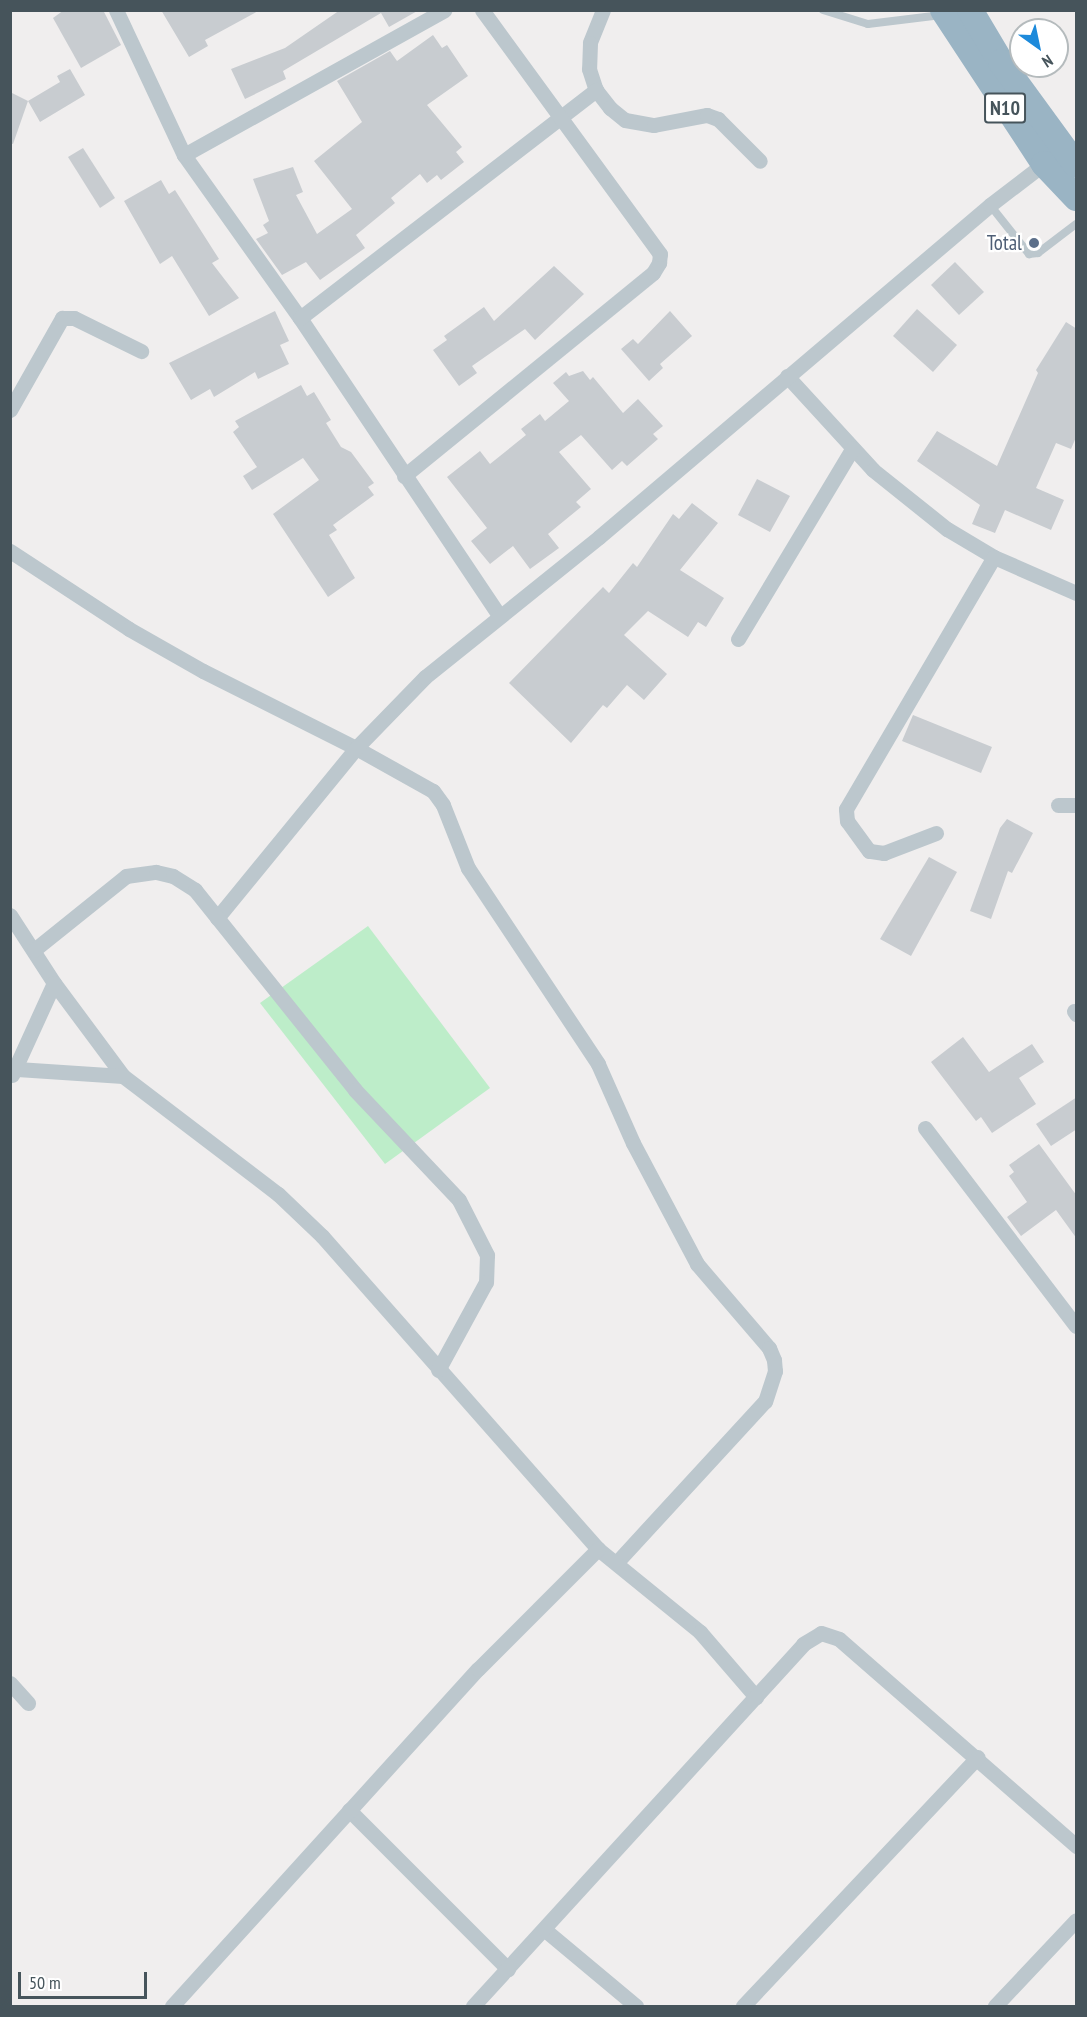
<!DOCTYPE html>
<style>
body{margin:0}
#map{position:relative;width:1087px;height:2017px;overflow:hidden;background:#f0eeee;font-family:"PT Sans Narrow",sans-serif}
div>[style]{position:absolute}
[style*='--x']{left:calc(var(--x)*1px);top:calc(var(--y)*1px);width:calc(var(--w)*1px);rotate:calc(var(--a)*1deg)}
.green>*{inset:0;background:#bdedc9}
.building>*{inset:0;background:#c8ccd0}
.service>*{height:8px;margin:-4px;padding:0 4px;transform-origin:4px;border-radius:4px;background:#bcc7cd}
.minor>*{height:15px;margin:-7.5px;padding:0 7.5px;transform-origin:7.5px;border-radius:7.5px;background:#bcc7cd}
.trunk>*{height:26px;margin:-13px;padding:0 13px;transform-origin:13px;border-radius:13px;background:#9ab4c4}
.dots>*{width:16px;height:16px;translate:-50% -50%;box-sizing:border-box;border:3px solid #fff;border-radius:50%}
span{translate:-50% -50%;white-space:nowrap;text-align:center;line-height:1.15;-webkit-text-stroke:4.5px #fff;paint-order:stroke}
.shield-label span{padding:2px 4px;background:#fff;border:2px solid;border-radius:4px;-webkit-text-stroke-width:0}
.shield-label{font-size:20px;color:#46545b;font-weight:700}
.service-label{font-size:21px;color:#4e5e75}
.right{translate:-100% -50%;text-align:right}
.frame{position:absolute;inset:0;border:12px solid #46545b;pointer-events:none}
.north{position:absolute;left:1009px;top:18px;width:60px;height:60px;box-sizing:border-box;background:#fff;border:2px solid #b5bbbd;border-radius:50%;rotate:147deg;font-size:16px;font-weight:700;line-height:24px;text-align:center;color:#46545b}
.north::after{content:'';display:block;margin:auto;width:21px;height:27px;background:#1d8adb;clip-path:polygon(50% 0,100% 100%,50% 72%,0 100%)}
.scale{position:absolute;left:18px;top:1972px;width:129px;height:27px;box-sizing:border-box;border:3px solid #46545b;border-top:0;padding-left:8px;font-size:18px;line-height:21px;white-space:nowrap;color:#46545b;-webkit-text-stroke:4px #fff;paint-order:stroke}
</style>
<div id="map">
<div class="green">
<div style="clip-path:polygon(368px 926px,490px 1088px,385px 1164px,260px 1003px)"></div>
</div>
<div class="building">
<div style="clip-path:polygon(64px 10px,103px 10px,121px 45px,81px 68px,53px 18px)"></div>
<div style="clip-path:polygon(161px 10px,260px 10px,205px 40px,208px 46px,189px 57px)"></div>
<div style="clip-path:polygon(340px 10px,419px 10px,389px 27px,381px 13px,283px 71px,286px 79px,245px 99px,231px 69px,285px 48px)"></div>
<div style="clip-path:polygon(433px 35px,442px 48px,447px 45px,468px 76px,427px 105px,462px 147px,456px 152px,464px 162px,441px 180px,437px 175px,427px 183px,420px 174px,391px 198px,395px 203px,356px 235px,365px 248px,320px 280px,306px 262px,282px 275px,256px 239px,268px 233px,263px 225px,269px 221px,253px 179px,293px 167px,303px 192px,296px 195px,317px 234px,352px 209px,314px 161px,362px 122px,337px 81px,390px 51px,397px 61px)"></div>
<div style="clip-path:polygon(70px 69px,85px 95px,40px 122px,28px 101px,60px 82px,57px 76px)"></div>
<div style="clip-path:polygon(10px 92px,28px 101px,13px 144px,10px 143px)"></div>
<div style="clip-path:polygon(83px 148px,115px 198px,100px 208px,68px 157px)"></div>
<div style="clip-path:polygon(161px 180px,169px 194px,175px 190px,219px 259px,212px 263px,239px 298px,209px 316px,172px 256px,160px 264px,124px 201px)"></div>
<div style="clip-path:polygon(955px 262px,984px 292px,959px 315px,931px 285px)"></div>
<div style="clip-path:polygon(554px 266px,584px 294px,535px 340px,525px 329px,472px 366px,477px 373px,459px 386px,433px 350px,447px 340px,444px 336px,484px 307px,494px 321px)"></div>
<div style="clip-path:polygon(917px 309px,957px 345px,933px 372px,893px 336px)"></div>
<div style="clip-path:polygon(275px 311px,289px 341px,280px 345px,289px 364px,258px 379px,255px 372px,214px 397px,210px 389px,191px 400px,169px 363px)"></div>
<div style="clip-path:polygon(670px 311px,692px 336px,660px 364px,663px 368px,649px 381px,621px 349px,633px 339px,638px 344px)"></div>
<div style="clip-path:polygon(1066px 322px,1077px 329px,1077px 435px,1071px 449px,1056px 443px,1036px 488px,1064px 500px,1051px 530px,1005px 510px,995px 533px,972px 524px,980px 505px,917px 461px,937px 431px,997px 466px,1038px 373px,1036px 370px)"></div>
<div style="clip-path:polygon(583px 371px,590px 380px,593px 377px,623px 413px,638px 399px,663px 426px,653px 434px,658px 439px,627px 466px,622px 461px,612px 470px,581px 435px,559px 452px,591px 489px,576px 502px,581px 507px,548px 534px,559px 548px,530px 569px,513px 546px,490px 564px,471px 541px,487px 528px,447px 477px,480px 451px,490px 464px,526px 435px,521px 429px,540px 414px,545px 421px,569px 401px,553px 383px,566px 372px,569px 376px)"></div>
<div style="clip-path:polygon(301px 385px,307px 396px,314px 392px,331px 420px,326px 423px,341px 447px,351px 452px,374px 483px,368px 487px,374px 495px,333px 525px,337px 530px,329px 535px,355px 578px,328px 597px,273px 514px,319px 480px,303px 458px,252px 490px,243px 476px,257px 467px,233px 432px,239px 427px,235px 421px)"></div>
<div style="clip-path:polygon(757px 479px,790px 496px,770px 532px,738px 515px)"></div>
<div style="clip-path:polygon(692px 503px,718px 523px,680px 570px,724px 598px,706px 627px,698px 622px,688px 637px,648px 611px,624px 635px,667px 674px,644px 700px,627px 685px,607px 708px,603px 705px,571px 743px,509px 683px,603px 587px,609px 593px,633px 563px,637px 567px,673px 514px,679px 519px)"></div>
<div style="clip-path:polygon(913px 715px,992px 747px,981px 773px,902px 741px)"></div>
<div style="clip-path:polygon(1007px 819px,1033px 833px,1012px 873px,1008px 871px,991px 919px,970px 911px,1000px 828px)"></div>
<div style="clip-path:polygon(929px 857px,957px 872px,911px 956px,880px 939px)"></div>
<div style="clip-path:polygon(963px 1037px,989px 1072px,1032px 1044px,1044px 1062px,1019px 1078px,1036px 1104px,992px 1133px,981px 1117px,976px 1121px,931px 1062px)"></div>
<div style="clip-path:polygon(1077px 1097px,1077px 1129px,1051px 1146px,1036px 1124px)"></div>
<div style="clip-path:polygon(1039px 1144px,1077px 1196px,1077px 1239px,1056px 1210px,1021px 1236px,1007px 1217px,1027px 1202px,1009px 1176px,1014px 1172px,1009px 1165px)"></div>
</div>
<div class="service">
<div style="--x:823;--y:10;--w:47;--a:17.3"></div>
<div style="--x:868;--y:24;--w:74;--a:-7"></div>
<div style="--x:990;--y:205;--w:63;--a:51.5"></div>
<div style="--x:1029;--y:254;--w:9;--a:-6"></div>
<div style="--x:1038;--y:253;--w:48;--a:-37.3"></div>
</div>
<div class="minor">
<div style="--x:116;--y:10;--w:160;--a:64.9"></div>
<div style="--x:184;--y:155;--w:200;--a:54.6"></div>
<div style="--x:300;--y:318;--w:358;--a:56.2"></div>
<div style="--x:603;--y:10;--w:35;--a:112"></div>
<div style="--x:590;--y:43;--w:26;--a:92"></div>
<div style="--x:589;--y:69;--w:22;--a:72"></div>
<div style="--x:596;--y:90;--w:23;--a:52"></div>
<div style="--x:610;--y:108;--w:19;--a:39"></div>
<div style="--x:625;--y:120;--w:29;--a:10"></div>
<div style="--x:654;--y:125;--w:54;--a:-10.7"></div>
<div style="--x:707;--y:115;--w:12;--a:20"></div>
<div style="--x:718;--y:119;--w:59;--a:45"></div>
<div style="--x:184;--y:155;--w:298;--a:-29.1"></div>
<div style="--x:300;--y:318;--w:374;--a:-37.6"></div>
<div style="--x:787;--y:376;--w:127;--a:47.5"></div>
<div style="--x:873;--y:470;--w:95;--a:38.6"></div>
<div style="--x:947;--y:529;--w:55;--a:30.8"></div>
<div style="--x:994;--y:557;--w:90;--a:23.7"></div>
<div style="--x:10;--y:410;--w:106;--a:-60.5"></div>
<div style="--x:62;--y:318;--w:12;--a:0"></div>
<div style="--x:74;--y:318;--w:75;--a:26.2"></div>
<div style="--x:404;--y:476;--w:321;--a:-39.2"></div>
<div style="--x:653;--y:273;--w:12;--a:-59"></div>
<div style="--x:659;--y:263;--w:9;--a:-84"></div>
<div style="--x:660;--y:254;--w:302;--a:-126.1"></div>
<div style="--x:10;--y:551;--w:142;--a:33.2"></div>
<div style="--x:129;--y:629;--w:85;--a:29.6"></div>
<div style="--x:203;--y:671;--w:171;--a:26.7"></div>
<div style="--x:356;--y:748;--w:88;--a:29.2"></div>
<div style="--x:433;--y:791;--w:17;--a:54"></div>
<div style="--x:443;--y:805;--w:68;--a:68.4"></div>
<div style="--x:468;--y:868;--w:235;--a:56.4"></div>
<div style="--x:598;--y:1064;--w:86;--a:66.1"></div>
<div style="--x:633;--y:1143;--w:137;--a:62.1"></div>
<div style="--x:697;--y:1264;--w:111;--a:49.4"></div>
<div style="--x:769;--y:1348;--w:13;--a:67"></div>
<div style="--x:774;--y:1360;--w:11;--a:85"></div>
<div style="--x:775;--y:1371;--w:32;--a:108"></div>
<div style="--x:765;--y:1401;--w:219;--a:132.6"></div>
<div style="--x:738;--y:639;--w:222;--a:-59"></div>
<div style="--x:1058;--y:805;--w:18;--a:0"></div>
<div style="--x:936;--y:833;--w:56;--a:159"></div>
<div style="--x:884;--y:853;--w:15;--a:-172"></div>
<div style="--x:869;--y:851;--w:37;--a:-126"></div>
<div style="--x:847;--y:821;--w:12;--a:-95"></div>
<div style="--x:846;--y:809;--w:292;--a:-59.6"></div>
<div style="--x:10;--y:915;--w:81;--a:57.1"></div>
<div style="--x:54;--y:983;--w:116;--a:53.4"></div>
<div style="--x:123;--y:1076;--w:195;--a:37.3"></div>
<div style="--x:278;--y:1194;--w:61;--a:43.7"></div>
<div style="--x:322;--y:1236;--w:417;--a:48.6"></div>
<div style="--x:598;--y:1549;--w:132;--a:39.1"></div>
<div style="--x:700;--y:1632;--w:86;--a:49.3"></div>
<div style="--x:217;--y:918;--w:220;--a:-50.7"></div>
<div style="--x:356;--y:748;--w:99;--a:-45.8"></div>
<div style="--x:425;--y:677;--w:223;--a:-38.8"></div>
<div style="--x:599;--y:537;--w:513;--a:-40.33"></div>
<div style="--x:990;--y:205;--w:76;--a:-37.5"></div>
<div style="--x:34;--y:950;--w:118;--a:-38.8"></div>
<div style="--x:126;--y:876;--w:30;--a:-8"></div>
<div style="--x:156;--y:872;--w:17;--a:13"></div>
<div style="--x:173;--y:876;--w:26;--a:32"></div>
<div style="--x:195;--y:890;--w:256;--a:51.3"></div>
<div style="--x:355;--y:1090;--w:151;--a:46.6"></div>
<div style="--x:459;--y:1200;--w:62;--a:63"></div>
<div style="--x:487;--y:1255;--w:27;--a:92"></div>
<div style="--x:486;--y:1282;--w:100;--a:118.6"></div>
<div style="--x:1074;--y:1011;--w:4;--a:56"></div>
<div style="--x:17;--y:1069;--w:106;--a:3.8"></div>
<div style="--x:12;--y:1075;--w:101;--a:-65.5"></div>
<div style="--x:925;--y:1128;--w:249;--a:52.7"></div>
<div style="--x:10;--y:1683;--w:27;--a:48"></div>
<div style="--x:349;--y:1810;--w:225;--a:45"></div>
<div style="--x:545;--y:1930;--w:119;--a:39.9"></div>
<div style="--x:172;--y:2006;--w:455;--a:-47.8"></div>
<div style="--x:478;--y:1669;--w:170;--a:-45"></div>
<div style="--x:473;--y:2006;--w:490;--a:-47.6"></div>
<div style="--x:803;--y:1644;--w:21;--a:-31"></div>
<div style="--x:821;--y:1633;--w:19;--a:18"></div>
<div style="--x:839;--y:1639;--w:315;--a:41.1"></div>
<div style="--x:743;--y:2006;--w:342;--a:-46.7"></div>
<div style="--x:995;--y:2006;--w:118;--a:-46.7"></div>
</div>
<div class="trunk">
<div style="--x:943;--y:10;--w:184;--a:56.7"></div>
<div style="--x:1044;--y:164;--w:47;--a:46.7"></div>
<div style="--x:970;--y:10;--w:61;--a:59.2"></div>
<div style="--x:1001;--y:62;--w:127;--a:53.9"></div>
</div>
<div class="dots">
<div style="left:1034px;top:243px;background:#5c6f8a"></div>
</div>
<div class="shield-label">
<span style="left:1005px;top:108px">N10</span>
</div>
<div class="service-label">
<span class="right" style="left:1022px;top:243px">Total</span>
</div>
<div class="frame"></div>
<div class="north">N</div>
<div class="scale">50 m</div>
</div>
